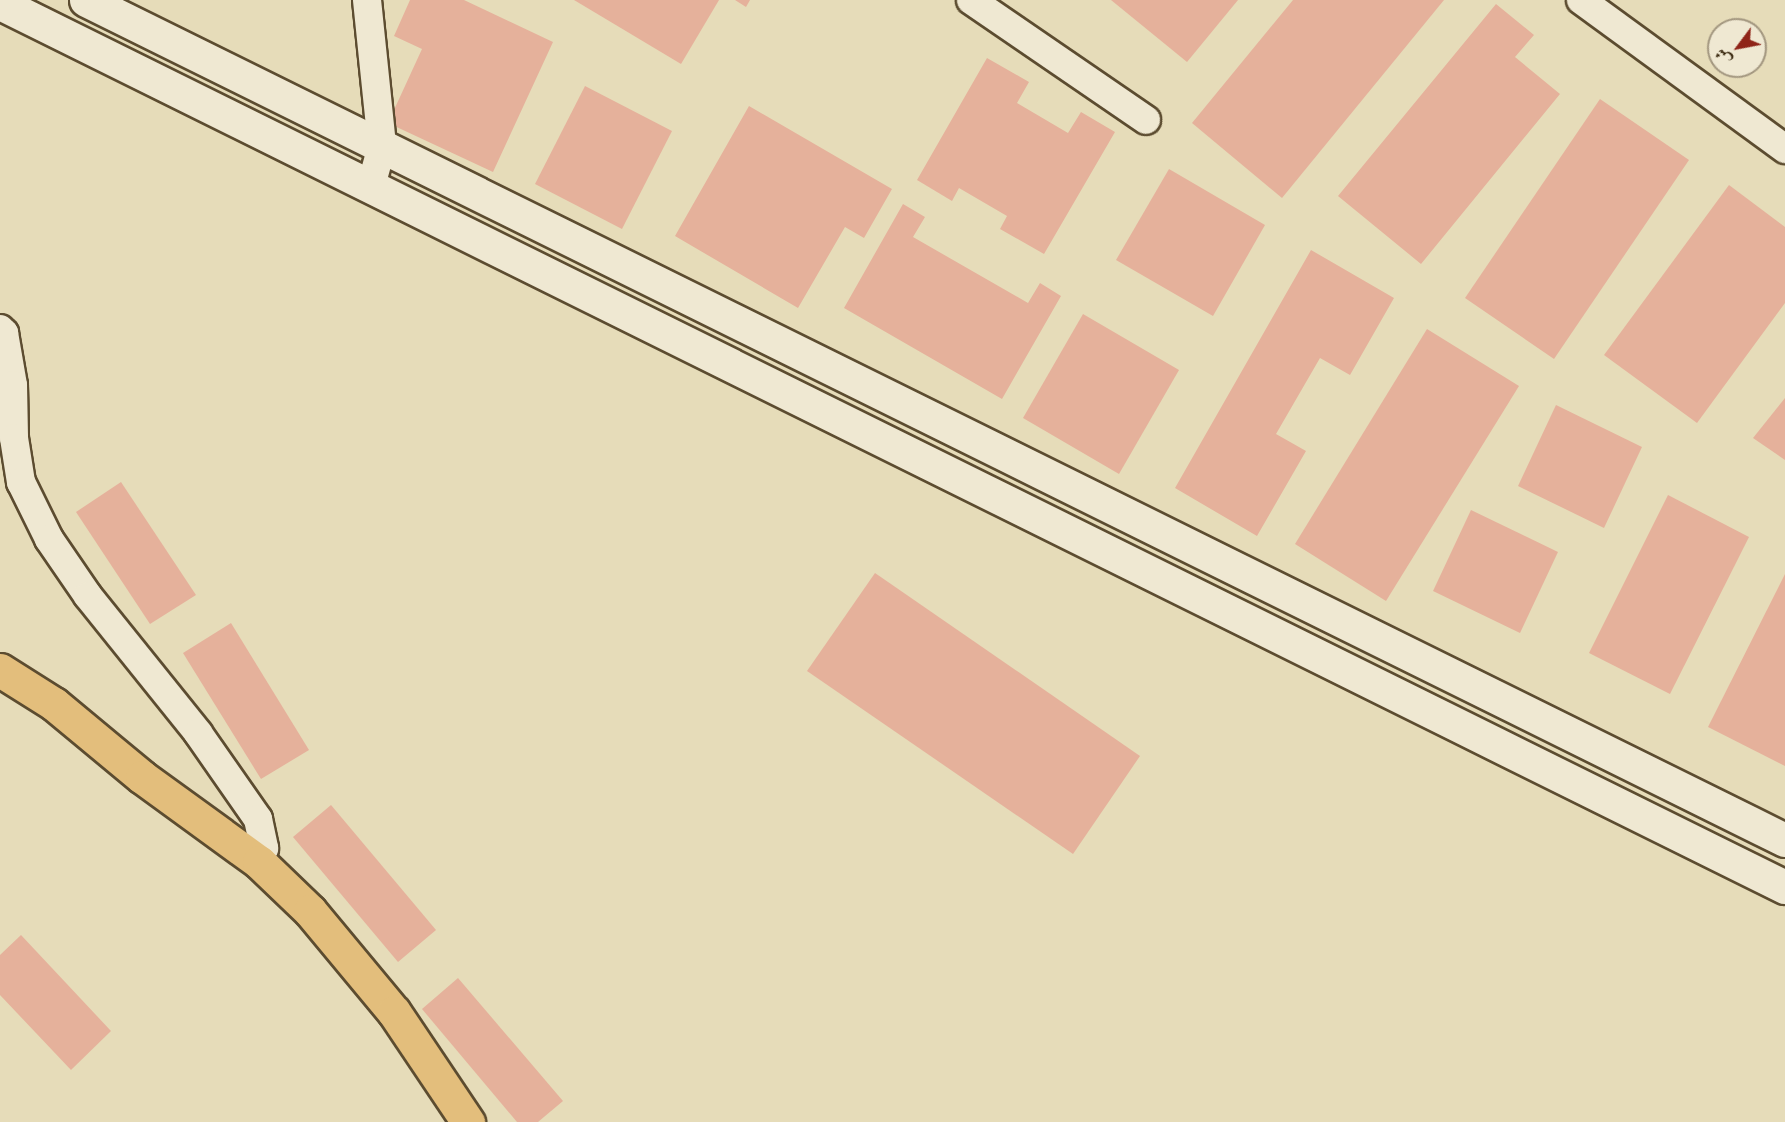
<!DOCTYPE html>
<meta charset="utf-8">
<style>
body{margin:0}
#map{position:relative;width:1785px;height:1122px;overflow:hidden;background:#e6dcb9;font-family:"IM FELL Double Pica",Amiri,serif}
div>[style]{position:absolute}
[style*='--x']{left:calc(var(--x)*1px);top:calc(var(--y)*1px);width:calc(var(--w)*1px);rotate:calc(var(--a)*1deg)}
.building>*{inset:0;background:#e5b19b}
.roads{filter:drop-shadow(2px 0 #5c4c30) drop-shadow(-2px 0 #5c4c30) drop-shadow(0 2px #5c4c30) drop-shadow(0 -2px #5c4c30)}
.street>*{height:28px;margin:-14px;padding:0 14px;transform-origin:14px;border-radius:14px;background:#efe8d2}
.secondary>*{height:33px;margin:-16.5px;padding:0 16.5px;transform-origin:16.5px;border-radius:16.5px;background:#efe8d2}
.primary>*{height:33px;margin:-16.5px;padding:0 16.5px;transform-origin:16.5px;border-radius:16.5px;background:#e3be7c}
span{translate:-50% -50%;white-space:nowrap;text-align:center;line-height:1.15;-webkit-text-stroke:6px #efe8d2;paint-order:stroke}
.north{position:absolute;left:1707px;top:18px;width:60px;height:60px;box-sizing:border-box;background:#efe8d2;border:2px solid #a2967f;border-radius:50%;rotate:238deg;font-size:16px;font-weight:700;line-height:24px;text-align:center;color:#2e1c03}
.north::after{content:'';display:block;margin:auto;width:21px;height:27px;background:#8f2418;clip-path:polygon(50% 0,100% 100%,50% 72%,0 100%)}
</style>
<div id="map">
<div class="building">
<div style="clip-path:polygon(410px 0,464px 0,553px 42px,493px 172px,388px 123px,422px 49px,394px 36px)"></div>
<div style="clip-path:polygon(574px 0,719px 0,681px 64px)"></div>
<div style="clip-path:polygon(735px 0,750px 0,746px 7px)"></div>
<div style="clip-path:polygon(1111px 0,1238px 0,1187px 62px)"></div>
<div style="clip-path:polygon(1293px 0,1444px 0,1282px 198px,1192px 123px)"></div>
<div style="clip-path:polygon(1496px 4px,1534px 35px,1515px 57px,1560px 94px,1421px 264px,1338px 196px)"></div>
<div style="clip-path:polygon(987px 58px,1029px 82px,1017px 103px,1068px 133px,1081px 112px,1115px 132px,1044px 254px,1000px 229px,1007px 216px,959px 188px,952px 201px,917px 180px)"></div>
<div style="clip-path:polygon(585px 86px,672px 131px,622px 229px,535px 184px)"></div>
<div style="clip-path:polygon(1600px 99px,1689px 160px,1554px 359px,1465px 298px)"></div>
<div style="clip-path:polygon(749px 106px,892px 189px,864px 238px,845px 227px,798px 308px,675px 236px)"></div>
<div style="clip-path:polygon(1169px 169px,1265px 225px,1213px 316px,1116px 260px)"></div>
<div style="clip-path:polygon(1729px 185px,1785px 227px,1785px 303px,1697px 423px,1604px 355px)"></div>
<div style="clip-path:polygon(903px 204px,925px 217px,913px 237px,1028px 303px,1040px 283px,1061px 296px,1002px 399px,844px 308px)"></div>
<div style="clip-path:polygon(1311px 250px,1394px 298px,1350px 375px,1320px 358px,1276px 434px,1306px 451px,1257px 536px,1175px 488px)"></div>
<div style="clip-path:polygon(1083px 314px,1179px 370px,1119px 474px,1023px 418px)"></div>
<div style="clip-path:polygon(1427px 329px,1519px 386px,1386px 601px,1295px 544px)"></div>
<div style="clip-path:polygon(1785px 398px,1785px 460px,1753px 438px)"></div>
<div style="clip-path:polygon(1556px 405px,1642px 447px,1604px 528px,1518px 486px)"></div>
<div style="clip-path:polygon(121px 482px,196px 595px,150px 624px,76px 512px)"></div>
<div style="clip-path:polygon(1668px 495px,1749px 537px,1670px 694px,1589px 653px)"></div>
<div style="clip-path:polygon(1471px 510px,1558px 552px,1520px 633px,1433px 591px)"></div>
<div style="clip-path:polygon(875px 573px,1140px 756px,1073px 854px,807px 671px)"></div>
<div style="clip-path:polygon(1785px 574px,1785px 766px,1708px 727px)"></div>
<div style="clip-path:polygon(231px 623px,309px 750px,261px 779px,183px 653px)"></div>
<div style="clip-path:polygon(331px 805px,436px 930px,398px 962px,293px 837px)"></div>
<div style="clip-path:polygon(21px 935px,111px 1031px,71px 1070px,0 995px,0 955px)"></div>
<div style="clip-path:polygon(458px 978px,563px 1101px,538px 1122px,517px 1122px,422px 1009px)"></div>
</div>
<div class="roads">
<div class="street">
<div style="--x:367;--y:0;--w:147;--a:84.1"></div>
<div style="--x:382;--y:146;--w:41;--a:105.4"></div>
<div style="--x:971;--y:0;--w:212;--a:34.4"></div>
<div style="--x:1581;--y:0;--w:253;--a:36.1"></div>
<div style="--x:0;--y:329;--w:6;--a:45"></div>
<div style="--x:4;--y:333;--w:53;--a:80.2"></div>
<div style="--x:13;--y:385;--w:53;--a:88.9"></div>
<div style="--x:14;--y:438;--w:45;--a:81"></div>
<div style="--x:21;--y:482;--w:64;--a:63.8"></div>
<div style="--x:49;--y:539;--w:69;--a:55.6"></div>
<div style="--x:88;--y:596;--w:176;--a:51.2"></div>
<div style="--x:198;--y:733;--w:105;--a:55.1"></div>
<div style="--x:258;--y:819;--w:30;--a:78"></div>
<div style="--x:264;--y:848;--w:15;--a:110"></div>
</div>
<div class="secondary">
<div style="--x:86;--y:0;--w:1895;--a:26.31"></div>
<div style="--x:0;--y:3;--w:1992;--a:26.35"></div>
</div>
<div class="primary">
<div style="--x:0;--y:670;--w:64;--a:32.2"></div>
<div style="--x:54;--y:704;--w:114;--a:39.7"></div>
<div style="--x:142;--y:777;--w:145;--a:36"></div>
<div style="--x:259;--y:862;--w:71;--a:43.9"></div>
<div style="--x:310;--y:911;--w:131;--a:50.3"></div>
<div style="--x:394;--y:1012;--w:133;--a:56.1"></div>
</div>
</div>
<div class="north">ش</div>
</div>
